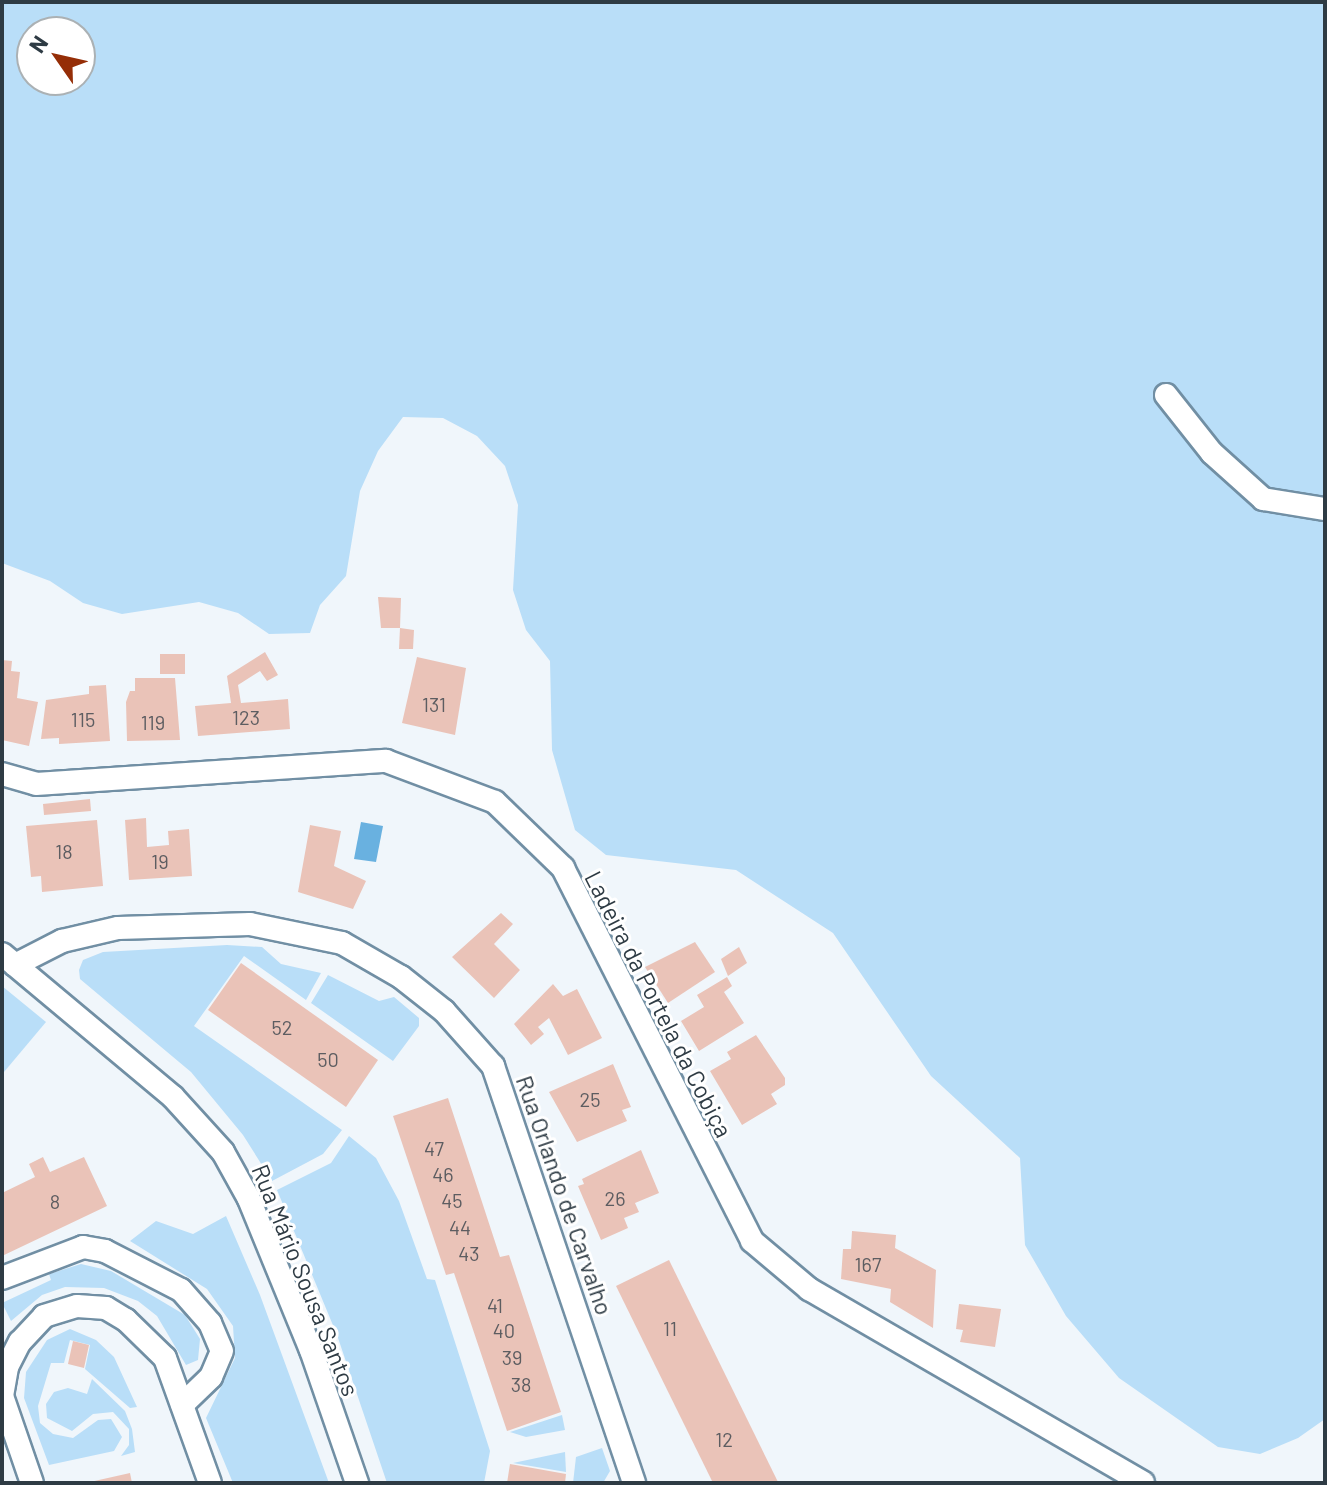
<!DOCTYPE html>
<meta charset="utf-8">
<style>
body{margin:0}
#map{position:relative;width:1327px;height:1485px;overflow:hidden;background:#f0f6fb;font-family:Barlow,sans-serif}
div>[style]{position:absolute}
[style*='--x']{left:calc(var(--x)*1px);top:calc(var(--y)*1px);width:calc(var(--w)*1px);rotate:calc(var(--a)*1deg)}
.green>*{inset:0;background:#b9def8}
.water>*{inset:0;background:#69b1e0}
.building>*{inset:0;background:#eac3b8}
.roads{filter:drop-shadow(2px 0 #718fa4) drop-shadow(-2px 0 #718fa4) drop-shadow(0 2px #718fa4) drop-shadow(0 -2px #718fa4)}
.street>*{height:22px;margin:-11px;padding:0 11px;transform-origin:11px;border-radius:11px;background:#fff}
span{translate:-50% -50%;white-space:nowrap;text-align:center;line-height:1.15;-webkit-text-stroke:6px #fff;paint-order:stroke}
.number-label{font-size:20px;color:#5d5d61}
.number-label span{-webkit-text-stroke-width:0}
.street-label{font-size:24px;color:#2e3b44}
.frame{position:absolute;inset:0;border:4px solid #2e3b44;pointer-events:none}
.north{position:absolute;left:16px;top:16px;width:80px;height:80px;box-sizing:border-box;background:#fff;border:2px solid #abb1b4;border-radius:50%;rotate:304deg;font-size:22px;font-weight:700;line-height:32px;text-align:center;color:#2e3b44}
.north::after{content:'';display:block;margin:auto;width:28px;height:36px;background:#952e07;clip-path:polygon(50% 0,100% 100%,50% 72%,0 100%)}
</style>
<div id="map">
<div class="green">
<div style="clip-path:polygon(evenodd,2px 2px,1325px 2px,1325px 1419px,1298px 1438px,1260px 1454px,1218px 1447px,1119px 1378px,1066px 1316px,1025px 1245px,1020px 1158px,931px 1076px,833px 933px,736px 870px,606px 855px,575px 830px,552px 750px,550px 661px,526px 630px,513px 590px,518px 505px,505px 466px,477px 436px,443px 418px,403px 417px,378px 451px,360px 491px,346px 576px,320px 605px,310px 633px,269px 634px,238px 613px,199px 602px,122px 614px,83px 603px,50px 581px,2px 563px,2px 2px,32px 32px,80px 32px,80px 80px,32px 80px,32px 32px)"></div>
<div style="clip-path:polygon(227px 945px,262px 947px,281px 964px,321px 973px,306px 1000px,244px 956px,194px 1026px,342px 1130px,323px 1154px,272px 1181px,243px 1135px,191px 1072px,80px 979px,79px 970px,83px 960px,103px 952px)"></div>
<div style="clip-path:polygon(328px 975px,379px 1001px,394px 997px,419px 1018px,419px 1026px,393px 1061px,311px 1003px)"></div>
<div style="clip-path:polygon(2px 986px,46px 1022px,4px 1072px,2px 1071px)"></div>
<div style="clip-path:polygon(349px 1136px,376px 1158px,399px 1201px,427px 1279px,435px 1280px,490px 1451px,484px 1483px,387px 1483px,337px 1335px,277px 1190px,331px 1163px)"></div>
<div style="clip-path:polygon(226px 1216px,260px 1295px,329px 1483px,233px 1483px,206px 1418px,235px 1358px,233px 1326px,207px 1289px,130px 1241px,156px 1221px,193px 1234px)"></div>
<div style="clip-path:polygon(81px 1264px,111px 1271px,185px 1315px,200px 1339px,198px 1360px,186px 1365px,157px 1316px,138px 1301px,104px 1288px,65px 1287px,42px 1295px,11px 1321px,2px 1303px,51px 1280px,49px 1274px)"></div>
<div style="clip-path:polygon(70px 1329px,96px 1340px,114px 1357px,137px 1407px,130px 1408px,85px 1369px,90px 1345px,70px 1340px,64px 1363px,51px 1363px,38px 1406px,40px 1423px,53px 1434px,73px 1438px,98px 1420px,111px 1419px,122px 1437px,114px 1451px,49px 1465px,24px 1398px,26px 1372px,47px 1340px)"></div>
<div style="clip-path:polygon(92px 1379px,125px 1411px,132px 1429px,135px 1452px,121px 1456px,129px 1445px,129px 1429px,113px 1412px,93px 1414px,72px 1431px,47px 1418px,46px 1404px,54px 1392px,68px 1388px,87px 1394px)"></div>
<div style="clip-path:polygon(562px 1415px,565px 1430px,526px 1437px,510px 1432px)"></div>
<div style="clip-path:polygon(602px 1448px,610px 1471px,603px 1483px,573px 1483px,576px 1457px)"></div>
<div style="clip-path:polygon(565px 1452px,566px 1472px,513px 1463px)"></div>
</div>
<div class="water">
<div style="clip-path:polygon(361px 822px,383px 826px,376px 862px,354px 859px)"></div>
</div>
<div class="building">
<div style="clip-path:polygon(378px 597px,401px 598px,400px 628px,381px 628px)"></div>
<div style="clip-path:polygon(400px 628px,414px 630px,413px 649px,399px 649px)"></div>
<div style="clip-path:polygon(265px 652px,278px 675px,267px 681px,260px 671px,238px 685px,241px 703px,288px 699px,290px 729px,198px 736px,195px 706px,231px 703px,227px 676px)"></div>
<div style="clip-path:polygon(160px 654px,185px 654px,185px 674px,160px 674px)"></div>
<div style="clip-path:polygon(417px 657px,466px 668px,455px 735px,402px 723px)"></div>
<div style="clip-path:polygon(2px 660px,12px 661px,11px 671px,20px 672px,17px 698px,38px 702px,29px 746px,2px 740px)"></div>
<div style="clip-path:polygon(135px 678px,175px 678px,180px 740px,127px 741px,126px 702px,130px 691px,135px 691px)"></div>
<div style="clip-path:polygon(106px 685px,110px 741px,59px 744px,59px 738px,41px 739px,46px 700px,89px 694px,89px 686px)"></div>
<div style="clip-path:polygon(90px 799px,91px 811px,44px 815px,43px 804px)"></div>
<div style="clip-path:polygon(146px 818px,147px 847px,169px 845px,168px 831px,189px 829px,192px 876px,129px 880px,125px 820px)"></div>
<div style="clip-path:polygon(97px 820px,103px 886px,42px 892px,41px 876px,31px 877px,26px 826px)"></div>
<div style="clip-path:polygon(310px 825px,341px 831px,334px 866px,366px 881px,353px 909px,298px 892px)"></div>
<div style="clip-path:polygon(501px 913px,513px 924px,494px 944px,520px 970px,494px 998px,452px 957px)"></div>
<div style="clip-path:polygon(695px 942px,715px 972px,668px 1003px,645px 967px)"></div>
<div style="clip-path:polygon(739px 947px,747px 963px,728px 976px,721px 959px)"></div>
<div style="clip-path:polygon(241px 963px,378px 1060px,346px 1107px,208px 1010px)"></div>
<div style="clip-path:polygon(727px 977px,732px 986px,724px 992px,744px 1023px,699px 1051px,681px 1021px,704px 1007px,697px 995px)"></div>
<div style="clip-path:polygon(553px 984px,563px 996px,577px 989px,602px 1038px,568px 1055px,549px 1018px,538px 1027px,544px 1034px,531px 1045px,514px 1024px)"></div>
<div style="clip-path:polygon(756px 1035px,785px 1078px,785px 1085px,771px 1094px,777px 1104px,742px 1125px,710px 1071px,731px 1059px,727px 1052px)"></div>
<div style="clip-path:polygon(613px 1064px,631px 1107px,622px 1110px,627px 1121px,577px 1142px,549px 1092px)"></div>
<div style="clip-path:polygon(448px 1098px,500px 1257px,509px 1255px,561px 1412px,507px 1431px,454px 1273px,446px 1275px,393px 1116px)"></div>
<div style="clip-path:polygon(641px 1150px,659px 1193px,635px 1203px,639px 1212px,624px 1218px,628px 1228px,601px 1240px,578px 1186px,584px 1184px,582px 1179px)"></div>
<div style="clip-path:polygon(43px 1157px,50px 1172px,84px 1157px,107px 1206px,2px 1256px,2px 1193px,35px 1177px,29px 1164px)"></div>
<div style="clip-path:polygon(852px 1231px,896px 1235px,895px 1248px,936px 1270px,933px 1328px,890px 1302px,891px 1289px,841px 1279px,843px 1249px,851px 1249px)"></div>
<div style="clip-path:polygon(669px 1260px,778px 1482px,776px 1483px,713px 1483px,616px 1286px)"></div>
<div style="clip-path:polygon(959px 1304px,1001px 1309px,995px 1347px,960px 1342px,963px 1330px,956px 1329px)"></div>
<div style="clip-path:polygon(73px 1341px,89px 1345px,84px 1368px,68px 1364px)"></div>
<div style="clip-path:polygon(510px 1464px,566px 1474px,565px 1483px,507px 1483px)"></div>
<div style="clip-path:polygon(130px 1473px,132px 1483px,90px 1483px,90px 1482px)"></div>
</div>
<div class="roads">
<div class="street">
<div style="--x:1166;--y:395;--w:74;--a:51.6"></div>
<div style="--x:1212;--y:453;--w:69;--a:42"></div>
<div style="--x:1263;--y:499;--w:63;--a:9.2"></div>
<div style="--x:2;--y:774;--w:35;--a:16"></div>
<div style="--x:36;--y:784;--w:351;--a:-3.8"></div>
<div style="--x:386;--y:761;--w:116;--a:20.6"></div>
<div style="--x:495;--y:802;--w:95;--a:44.1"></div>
<div style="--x:563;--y:868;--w:418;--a:63.1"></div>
<div style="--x:752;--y:1241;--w:75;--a:40.1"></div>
<div style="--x:809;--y:1289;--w:386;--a:30.1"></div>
<div style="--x:2;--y:954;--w:223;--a:39.9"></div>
<div style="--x:173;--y:1097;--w:74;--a:47.7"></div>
<div style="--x:223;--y:1152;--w:54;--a:61"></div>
<div style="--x:249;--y:1199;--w:163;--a:67.7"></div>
<div style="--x:311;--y:1350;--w:141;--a:70.9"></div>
<div style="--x:15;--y:965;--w:53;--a:-27.1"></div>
<div style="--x:62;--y:941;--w:57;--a:-13.1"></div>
<div style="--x:118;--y:928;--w:132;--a:-1.7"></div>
<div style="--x:250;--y:924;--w:94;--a:11.7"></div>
<div style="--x:342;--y:943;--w:68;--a:30"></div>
<div style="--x:401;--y:977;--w:55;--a:38.3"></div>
<div style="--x:444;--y:1011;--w:74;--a:48.3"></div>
<div style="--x:493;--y:1066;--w:440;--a:71.3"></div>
<div style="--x:2;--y:1278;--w:87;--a:-20.9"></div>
<div style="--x:83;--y:1247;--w:22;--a:10"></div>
<div style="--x:105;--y:1251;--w:85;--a:27.2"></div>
<div style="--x:181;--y:1290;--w:44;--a:48.7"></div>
<div style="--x:210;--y:1323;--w:30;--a:67"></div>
<div style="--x:222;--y:1351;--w:28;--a:113"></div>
<div style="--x:211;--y:1377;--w:40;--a:136"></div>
<div style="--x:32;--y:1483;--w:92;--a:-109"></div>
<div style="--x:2;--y:1396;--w:29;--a:-80"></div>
<div style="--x:7;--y:1367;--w:28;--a:-63"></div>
<div style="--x:20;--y:1342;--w:35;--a:-47"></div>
<div style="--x:44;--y:1316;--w:34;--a:-17"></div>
<div style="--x:77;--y:1306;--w:29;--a:4"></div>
<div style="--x:106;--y:1308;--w:23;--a:31"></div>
<div style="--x:126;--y:1320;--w:54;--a:44.3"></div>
<div style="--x:165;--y:1358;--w:133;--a:70.2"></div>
</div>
</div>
<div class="number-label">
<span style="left:434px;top:704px">131</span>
<span style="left:246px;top:717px">123</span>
<span style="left:83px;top:719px">115</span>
<span style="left:153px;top:722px">119</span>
<span style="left:64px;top:851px">18</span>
<span style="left:160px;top:861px">19</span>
<span style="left:282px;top:1027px">52</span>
<span style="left:328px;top:1059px">50</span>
<span style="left:590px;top:1099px">25</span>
<span style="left:434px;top:1148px">47</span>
<span style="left:443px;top:1174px">46</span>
<span style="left:615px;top:1198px">26</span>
<span style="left:452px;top:1200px">45</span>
<span style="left:55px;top:1201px">8</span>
<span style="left:460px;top:1227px">44</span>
<span style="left:469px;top:1253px">43</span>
<span style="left:868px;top:1264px">167</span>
<span style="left:495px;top:1305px">41</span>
<span style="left:670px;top:1328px">11</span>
<span style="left:504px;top:1330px">40</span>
<span style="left:512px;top:1357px">39</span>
<span style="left:521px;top:1384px">38</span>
<span style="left:724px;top:1439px">12</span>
</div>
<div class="street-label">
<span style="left:659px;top:1004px;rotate:63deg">Ladeira da Portela da Cobiça</span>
<span style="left:565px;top:1195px;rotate:71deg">Rua Orlando de Carvalho</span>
<span style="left:306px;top:1280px;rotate:68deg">Rua Mário Sousa Santos</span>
</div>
<div class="frame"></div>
<div class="north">N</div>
</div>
